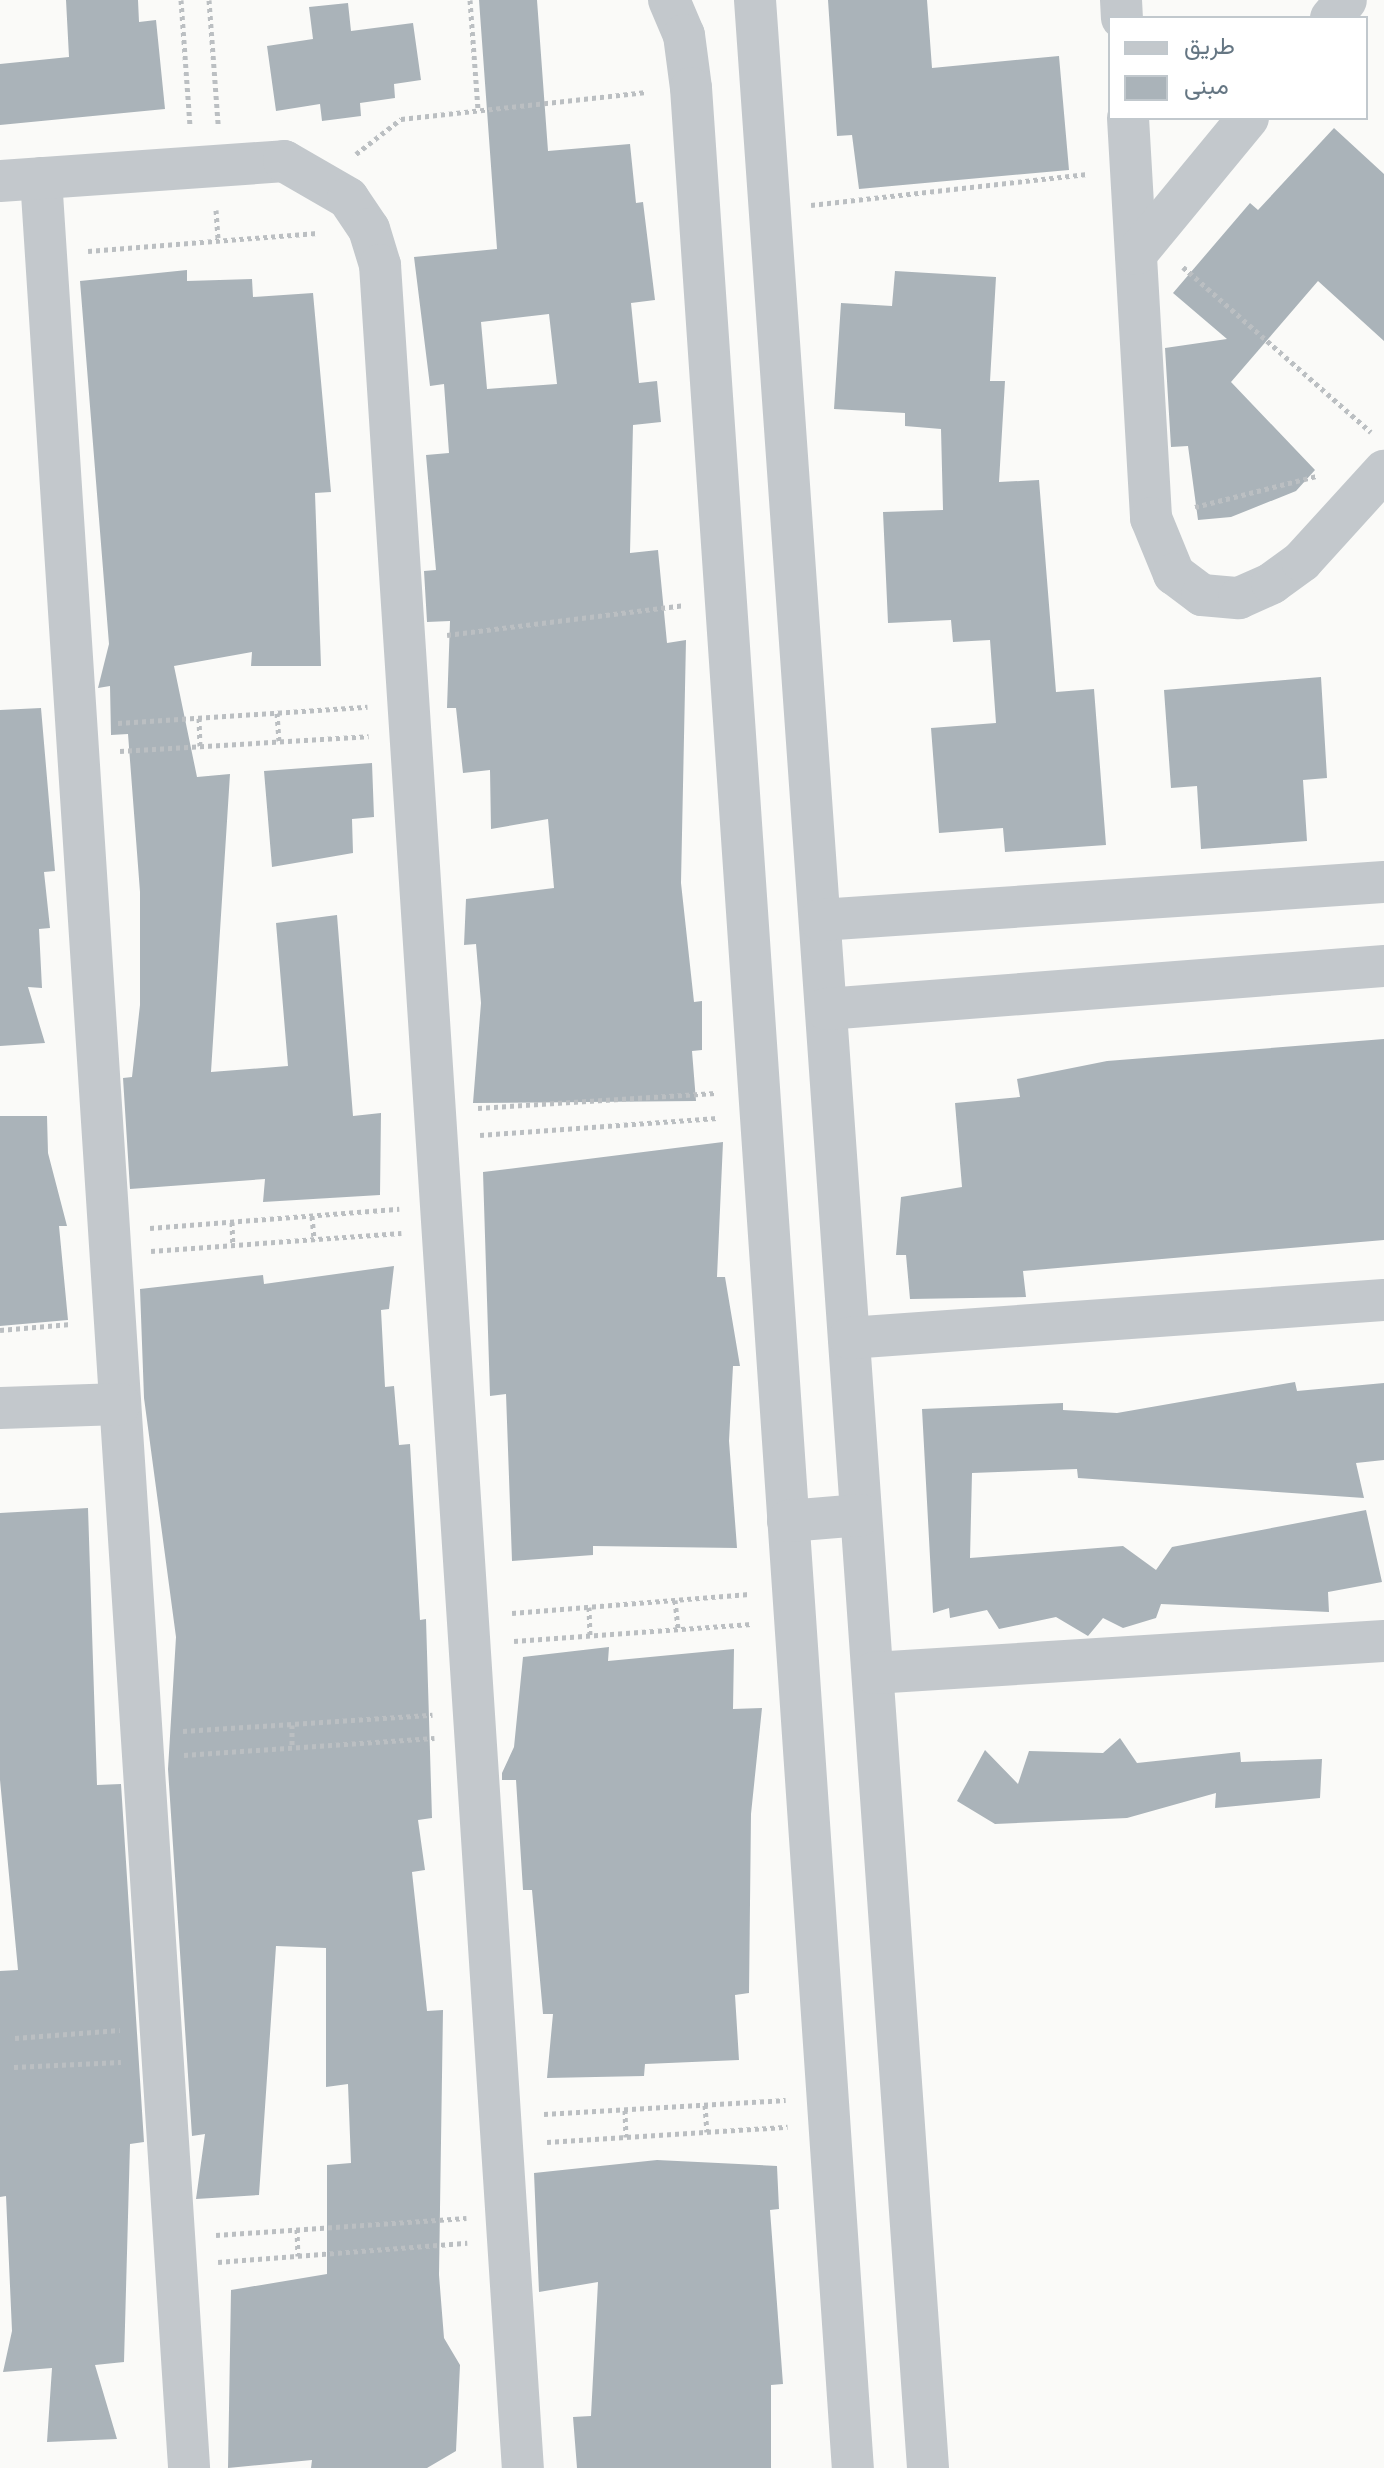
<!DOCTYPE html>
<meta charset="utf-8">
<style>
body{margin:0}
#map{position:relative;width:1384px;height:2468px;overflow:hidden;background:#fafaf8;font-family:Arial,Vazirmatn,sans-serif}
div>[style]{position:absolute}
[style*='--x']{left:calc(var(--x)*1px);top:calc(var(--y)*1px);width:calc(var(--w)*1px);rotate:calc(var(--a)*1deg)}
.building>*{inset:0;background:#aab3b9}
.path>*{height:5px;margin-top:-2.5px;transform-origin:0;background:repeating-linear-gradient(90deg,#bbbfc2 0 4px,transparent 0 8px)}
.street>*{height:42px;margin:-21px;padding:0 21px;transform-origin:21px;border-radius:21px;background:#c3c8cc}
span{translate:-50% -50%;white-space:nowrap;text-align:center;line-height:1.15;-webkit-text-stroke:8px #fff;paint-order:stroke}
.legend{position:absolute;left:1108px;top:16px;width:260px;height:104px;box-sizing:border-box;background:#fff;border:2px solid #c1c8cd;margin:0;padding:10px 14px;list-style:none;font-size:24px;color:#657683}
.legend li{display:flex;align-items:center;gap:16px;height:40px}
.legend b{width:40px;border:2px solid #c1c8cd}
</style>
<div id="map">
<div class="building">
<div style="clip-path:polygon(66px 0,138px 0,139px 22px,156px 20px,165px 109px,0 125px,0 64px,69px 57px)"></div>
<div style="clip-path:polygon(evenodd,479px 0,537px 0,548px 151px,630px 144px,636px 203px,643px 202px,655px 300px,631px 303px,639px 383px,657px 381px,661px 422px,633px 425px,630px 553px,658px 550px,667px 643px,686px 640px,681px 883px,694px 1002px,702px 1001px,702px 1050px,692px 1051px,696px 1101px,473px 1103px,481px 1003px,476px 944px,464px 945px,466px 899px,554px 888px,548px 819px,491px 829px,490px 770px,463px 773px,456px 708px,447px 708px,450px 621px,427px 622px,424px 571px,436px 570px,426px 455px,449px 453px,444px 384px,430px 386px,414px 257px,497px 249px,479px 0,549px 314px,557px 384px,487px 389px,481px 322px,549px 314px)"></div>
<div style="clip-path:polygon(828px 0,927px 0,932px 68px,1059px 56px,1069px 170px,859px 189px,852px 135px,837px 136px)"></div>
<div style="clip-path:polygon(348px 3px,351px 31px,413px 23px,421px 80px,394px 84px,395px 98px,360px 103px,361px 116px,322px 121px,320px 104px,276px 111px,267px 46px,313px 39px,309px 7px)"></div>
<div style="clip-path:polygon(1334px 128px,1384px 174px,1384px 341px,1318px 281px,1231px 382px,1315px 470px,1296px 491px,1231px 517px,1198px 520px,1188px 446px,1171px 447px,1165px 348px,1227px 339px,1173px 293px,1250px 203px,1258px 210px)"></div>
<div style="clip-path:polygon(187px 270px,187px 281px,252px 279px,253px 297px,313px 293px,331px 492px,315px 493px,321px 666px,251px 666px,252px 652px,174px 666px,197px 777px,230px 774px,211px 1072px,288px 1066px,276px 923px,337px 915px,353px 1116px,381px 1113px,380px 1195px,263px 1202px,265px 1179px,130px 1189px,123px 1078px,132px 1077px,140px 1005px,140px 892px,128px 734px,111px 735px,110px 686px,98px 688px,109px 644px,80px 281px)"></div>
<div style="clip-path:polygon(895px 271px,996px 277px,990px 381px,1005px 381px,999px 482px,1039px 480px,1056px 692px,1094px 689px,1106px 845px,1005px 852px,1003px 828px,939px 833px,931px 728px,996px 723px,990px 640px,953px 642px,951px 620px,888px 623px,883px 512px,943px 510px,941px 429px,905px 426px,905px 413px,834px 409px,841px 303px,892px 306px)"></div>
<div style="clip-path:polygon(1321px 677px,1327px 778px,1303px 780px,1307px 841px,1201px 849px,1197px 786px,1171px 788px,1164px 690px)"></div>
<div style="clip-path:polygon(41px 708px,55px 871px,44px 872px,50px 928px,39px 929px,42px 988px,28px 987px,45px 1043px,0 1046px,0 710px)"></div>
<div style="clip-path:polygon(372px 763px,374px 817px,352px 819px,353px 853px,272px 867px,264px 771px)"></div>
<div style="clip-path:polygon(1384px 1039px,1384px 1240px,1023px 1271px,1026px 1297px,910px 1299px,906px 1255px,896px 1255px,901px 1197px,962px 1187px,955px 1103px,1020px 1097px,1017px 1079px,1107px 1061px)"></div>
<div style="clip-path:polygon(0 1116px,47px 1116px,48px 1153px,67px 1226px,59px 1226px,68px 1320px,0 1326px)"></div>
<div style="clip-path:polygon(723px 1142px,717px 1277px,725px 1277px,740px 1366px,733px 1366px,729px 1441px,737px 1548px,593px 1546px,593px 1555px,512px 1561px,506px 1394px,490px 1396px,483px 1172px)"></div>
<div style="clip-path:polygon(394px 1266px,389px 1309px,381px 1310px,385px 1387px,394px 1386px,399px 1445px,410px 1444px,420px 1620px,426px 1619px,432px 1818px,418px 1820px,425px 1870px,412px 1872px,427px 2011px,443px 2010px,439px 2275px,444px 2338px,460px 2365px,456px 2451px,427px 2468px,311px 2468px,312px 2460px,228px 2468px,231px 2290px,327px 2274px,327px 2165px,351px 2163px,348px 2084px,326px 2087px,326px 1948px,276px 1946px,259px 2195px,196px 2199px,205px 2134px,192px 2136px,168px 1769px,176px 1637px,144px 1398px,140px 1289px,263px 1275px,264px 1284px)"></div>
<div style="clip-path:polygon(1295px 1382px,1297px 1391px,1384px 1383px,1384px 1460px,1356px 1463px,1364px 1498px,1078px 1478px,1077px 1469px,972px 1473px,970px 1558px,1123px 1546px,1156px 1570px,1172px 1547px,1366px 1510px,1382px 1582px,1328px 1592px,1329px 1612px,1161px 1604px,1156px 1618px,1123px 1628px,1103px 1618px,1088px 1636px,1056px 1617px,999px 1629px,987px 1610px,950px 1618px,949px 1608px,933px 1613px,922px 1409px,1063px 1403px,1063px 1410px,1117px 1413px)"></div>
<div style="clip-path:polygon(88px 1508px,97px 1785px,121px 1784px,144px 2142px,130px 2144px,124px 2362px,95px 2365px,117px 2439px,47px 2442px,52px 2368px,3px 2372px,12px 2331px,6px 2196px,0 2197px,0 1971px,18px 1970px,0 1780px,0 1513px)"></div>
<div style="clip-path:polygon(609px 1647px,608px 1661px,734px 1649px,733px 1709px,762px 1708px,751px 1814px,749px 1993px,735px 1995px,739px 2060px,645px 2064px,644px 2076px,547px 2078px,553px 2014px,543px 2014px,532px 1890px,523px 1890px,516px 1780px,502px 1780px,502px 1773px,514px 1747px,523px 1657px)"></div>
<div style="clip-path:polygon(1120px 1738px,1137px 1763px,1240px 1752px,1241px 1762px,1322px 1759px,1320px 1798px,1215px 1808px,1216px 1793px,1127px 1818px,995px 1824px,957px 1801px,985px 1750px,1018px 1784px,1029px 1751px,1103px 1753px)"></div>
<div style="clip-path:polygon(657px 2160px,777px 2166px,779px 2209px,770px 2210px,783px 2384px,771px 2385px,771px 2468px,577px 2468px,573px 2417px,591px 2416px,598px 2282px,539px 2292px,534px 2173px)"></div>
</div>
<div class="path">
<div style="--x:181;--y:0;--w:126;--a:85.9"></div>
<div style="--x:209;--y:0;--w:124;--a:85.8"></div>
<div style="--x:470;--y:0;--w:110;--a:85.8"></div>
<div style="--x:356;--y:154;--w:57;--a:-37.9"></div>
<div style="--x:401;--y:119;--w:247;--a:-6.3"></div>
<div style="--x:811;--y:205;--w:278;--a:-6.4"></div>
<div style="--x:216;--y:210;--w:31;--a:86"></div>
<div style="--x:88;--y:251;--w:230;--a:-4.5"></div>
<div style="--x:1183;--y:267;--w:250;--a:41.3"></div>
<div style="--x:1195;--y:507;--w:126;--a:-14.3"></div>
<div style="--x:447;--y:635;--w:238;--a:-7.2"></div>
<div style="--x:277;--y:713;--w:28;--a:86"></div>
<div style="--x:199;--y:718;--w:28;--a:88"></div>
<div style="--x:118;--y:723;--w:250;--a:-3.7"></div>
<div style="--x:120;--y:751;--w:249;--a:-3.4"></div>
<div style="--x:478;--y:1108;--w:238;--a:-3.6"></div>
<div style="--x:480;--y:1135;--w:238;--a:-4.1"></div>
<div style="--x:312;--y:1216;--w:24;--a:85"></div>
<div style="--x:232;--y:1222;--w:23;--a:88"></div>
<div style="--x:150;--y:1228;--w:250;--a:-4.4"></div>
<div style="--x:151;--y:1251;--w:251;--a:-4.1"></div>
<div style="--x:0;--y:1330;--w:71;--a:-4.8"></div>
<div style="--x:675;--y:1600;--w:29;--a:84"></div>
<div style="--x:589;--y:1607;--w:28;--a:88"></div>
<div style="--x:512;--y:1613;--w:238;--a:-4.6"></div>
<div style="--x:514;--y:1641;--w:238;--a:-4.1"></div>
<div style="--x:292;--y:1725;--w:23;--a:90"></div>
<div style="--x:183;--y:1731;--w:250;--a:-3.7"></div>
<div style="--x:184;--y:1755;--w:251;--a:-3.9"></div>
<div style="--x:15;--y:2038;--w:105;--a:-4.4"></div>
<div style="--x:14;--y:2067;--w:107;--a:-2.7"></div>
<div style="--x:705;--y:2105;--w:27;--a:86"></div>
<div style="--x:625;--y:2110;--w:27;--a:88"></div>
<div style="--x:544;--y:2114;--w:242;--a:-3.3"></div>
<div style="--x:547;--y:2142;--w:241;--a:-3.6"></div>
<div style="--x:297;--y:2229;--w:27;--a:88"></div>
<div style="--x:216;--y:2235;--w:251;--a:-3.9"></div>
<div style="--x:218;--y:2262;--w:250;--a:-4.4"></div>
</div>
<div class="street">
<div style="--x:669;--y:0;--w:38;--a:67"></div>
<div style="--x:684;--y:35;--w:53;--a:82.5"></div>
<div style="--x:691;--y:88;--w:2386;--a:86.11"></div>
<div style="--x:755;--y:0;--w:2474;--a:85.99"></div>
<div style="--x:1121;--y:0;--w:18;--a:87"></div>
<div style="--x:1331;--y:18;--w:23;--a:-50"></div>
<div style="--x:1128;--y:118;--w:401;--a:86.7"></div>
<div style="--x:1151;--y:518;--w:61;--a:67.7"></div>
<div style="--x:1174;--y:574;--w:35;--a:37"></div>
<div style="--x:1202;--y:595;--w:37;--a:5"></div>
<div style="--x:1239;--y:598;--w:36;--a:-24"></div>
<div style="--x:1272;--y:583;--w:37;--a:-36"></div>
<div style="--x:1302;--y:561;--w:122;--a:-47.7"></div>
<div style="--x:41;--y:178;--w:2295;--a:86.3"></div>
<div style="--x:0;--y:181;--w:285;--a:-4"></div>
<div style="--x:284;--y:161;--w:74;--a:30"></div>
<div style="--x:348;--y:198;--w:37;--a:56"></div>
<div style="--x:369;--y:229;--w:38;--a:73"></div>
<div style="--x:380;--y:265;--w:2208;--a:86.29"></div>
<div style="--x:1136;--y:254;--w:176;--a:-50.5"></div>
<div style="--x:820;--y:920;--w:565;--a:-3.85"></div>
<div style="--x:826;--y:1009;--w:560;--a:-4.41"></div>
<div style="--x:849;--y:1338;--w:536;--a:-4.06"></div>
<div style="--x:0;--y:1408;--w:120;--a:-1.9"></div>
<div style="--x:788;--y:1521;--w:73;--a:-4.7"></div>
<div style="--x:873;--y:1673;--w:512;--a:-3.58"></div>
</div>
<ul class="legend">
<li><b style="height:10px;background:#c3c8cc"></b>طريق</li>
<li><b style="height:22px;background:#aab3b9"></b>مبنى</li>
</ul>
</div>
